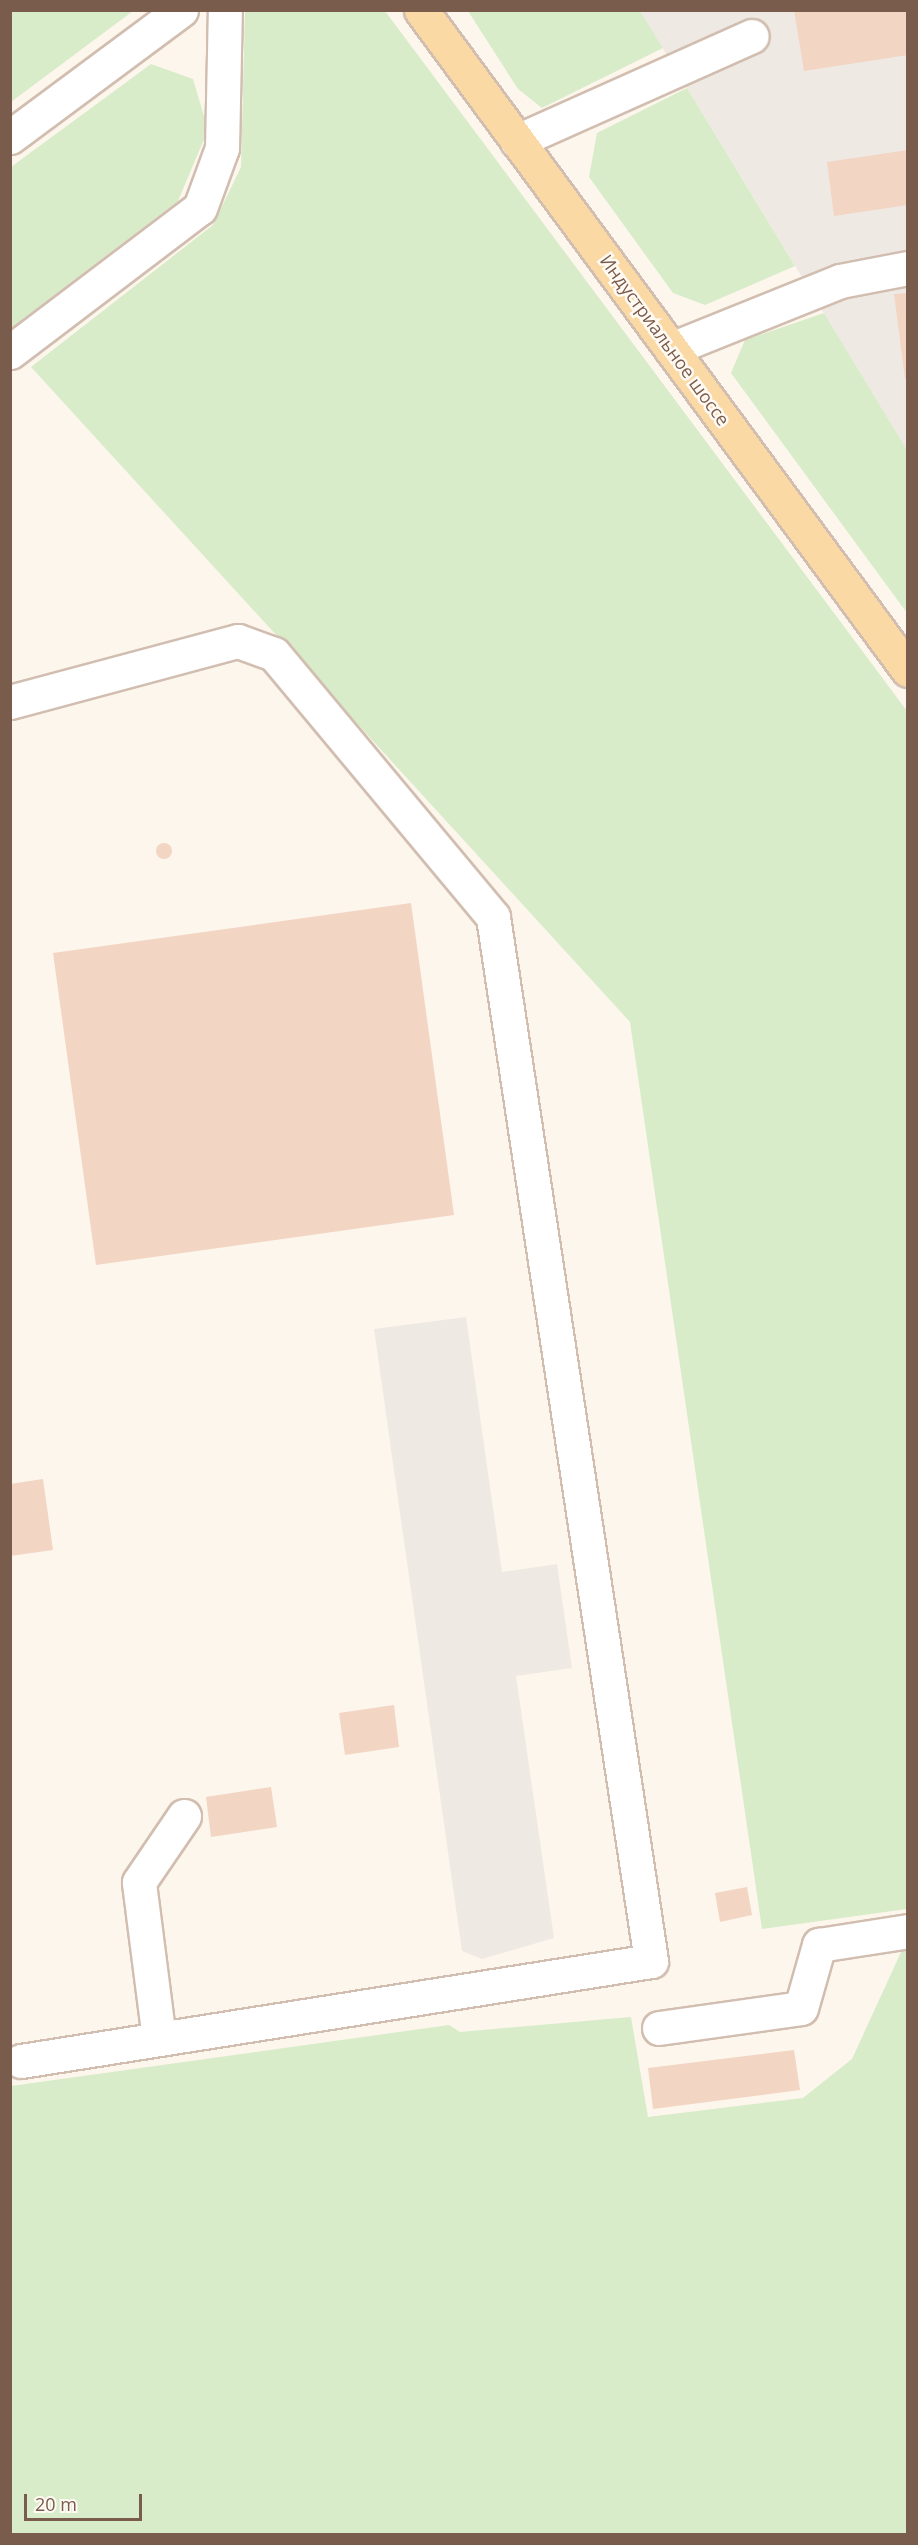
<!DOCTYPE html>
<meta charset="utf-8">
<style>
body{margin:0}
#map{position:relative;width:918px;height:2545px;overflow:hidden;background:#fdf6ec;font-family:"Open Sans",sans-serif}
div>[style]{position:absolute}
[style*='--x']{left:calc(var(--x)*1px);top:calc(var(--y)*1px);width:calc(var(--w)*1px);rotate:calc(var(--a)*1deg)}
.industrial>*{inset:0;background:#efe9e4}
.green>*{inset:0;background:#d8ecc9}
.building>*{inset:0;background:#f3d5c3}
.round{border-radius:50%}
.roads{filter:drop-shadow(2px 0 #d1beb0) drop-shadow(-2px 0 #d1beb0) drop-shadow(0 2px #d1beb0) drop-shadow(0 -2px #d1beb0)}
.minor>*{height:33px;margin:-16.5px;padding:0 16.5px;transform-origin:16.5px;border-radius:16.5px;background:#fff}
.major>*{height:33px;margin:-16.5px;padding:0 16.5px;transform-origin:16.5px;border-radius:16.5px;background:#fbd9a5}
span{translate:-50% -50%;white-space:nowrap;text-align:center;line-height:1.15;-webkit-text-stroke:5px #fffaf3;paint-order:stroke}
.street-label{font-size:18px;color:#7a5c4d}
.frame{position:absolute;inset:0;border:12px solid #7a5c4d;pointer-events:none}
.scale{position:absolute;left:24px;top:2494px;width:118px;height:27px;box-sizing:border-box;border:3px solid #7a5c4d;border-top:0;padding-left:8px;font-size:18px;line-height:21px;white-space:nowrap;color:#7a5c4d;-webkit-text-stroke:4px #fffaf3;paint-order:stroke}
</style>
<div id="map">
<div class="industrial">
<div style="clip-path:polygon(640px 11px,907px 11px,907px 450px,687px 88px)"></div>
<div style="clip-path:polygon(466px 1317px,502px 1572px,557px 1564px,572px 1668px,516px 1676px,554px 1938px,482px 1959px,462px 1951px,374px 1329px)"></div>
</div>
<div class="green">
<div style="clip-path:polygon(11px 10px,133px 10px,133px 11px,11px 102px)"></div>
<div style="clip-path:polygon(245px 11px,385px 11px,907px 711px,907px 1909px,762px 1929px,630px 1022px,31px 367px,213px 225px,241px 167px)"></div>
<div style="clip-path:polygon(468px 11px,640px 11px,663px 48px,542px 108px,518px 89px)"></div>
<div style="clip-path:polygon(151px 64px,193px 79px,208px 130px,178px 201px,11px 328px,11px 167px)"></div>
<div style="clip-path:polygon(687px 88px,795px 266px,705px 305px,673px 293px,589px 177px,597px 133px)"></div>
<div style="clip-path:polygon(824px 313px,907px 450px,907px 613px,731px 373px,745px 340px)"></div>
<div style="clip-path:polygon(902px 1950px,907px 1950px,907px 2534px,11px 2534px,11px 2086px,449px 2025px,460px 2032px,631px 2017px,648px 2117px,803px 2098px,852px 2059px)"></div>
</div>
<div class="building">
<div style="clip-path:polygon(794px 10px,908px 10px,908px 55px,804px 71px)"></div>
<div style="clip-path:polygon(908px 150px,908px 205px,834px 216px,827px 162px)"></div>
<div style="clip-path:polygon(908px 293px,908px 379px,905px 379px,894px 294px)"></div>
<div class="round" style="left:156px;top:843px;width:16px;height:16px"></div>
<div style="clip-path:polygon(411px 903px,454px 1215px,96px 1265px,53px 953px)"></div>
<div style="clip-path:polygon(43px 1479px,53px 1550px,10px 1556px,10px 1484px)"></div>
<div style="clip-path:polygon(394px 1705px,399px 1747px,345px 1755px,339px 1713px)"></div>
<div style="clip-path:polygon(271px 1787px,277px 1827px,211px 1837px,206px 1797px)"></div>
<div style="clip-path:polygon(747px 1887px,752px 1915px,720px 1922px,715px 1893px)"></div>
<div style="clip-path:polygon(794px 2050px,800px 2090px,653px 2109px,648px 2068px)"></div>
</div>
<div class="roads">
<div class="minor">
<div style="--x:10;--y:137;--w:213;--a:-36.6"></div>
<div style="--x:517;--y:141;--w:257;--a:-24.1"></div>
<div style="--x:671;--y:349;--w:182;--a:-21.9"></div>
<div style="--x:840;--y:281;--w:69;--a:-10.8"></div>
<div style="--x:10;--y:352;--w:238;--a:-37.2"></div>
<div style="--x:200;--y:208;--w:64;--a:-69.9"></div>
<div style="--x:222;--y:148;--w:138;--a:-88.8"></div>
<div style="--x:10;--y:702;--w:236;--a:-15"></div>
<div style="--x:238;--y:641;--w:38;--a:20"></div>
<div style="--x:274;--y:654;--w:342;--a:50.2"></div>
<div style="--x:493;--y:917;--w:1056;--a:81.39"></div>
<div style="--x:651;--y:1961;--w:638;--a:170.98"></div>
<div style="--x:659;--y:2028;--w:143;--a:-8"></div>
<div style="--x:801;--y:2008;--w:66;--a:-74.1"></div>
<div style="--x:819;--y:1945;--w:90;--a:-8.9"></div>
<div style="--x:159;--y:2039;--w:158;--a:-97.3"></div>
<div style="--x:139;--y:1882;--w:80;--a:-55.7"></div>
</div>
<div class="major">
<div style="--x:421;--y:10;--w:820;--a:53.58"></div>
</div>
</div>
<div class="street-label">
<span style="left:665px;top:340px;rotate:54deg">Индустриальное шоссе</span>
</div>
<div class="frame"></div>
<div class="scale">20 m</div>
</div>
